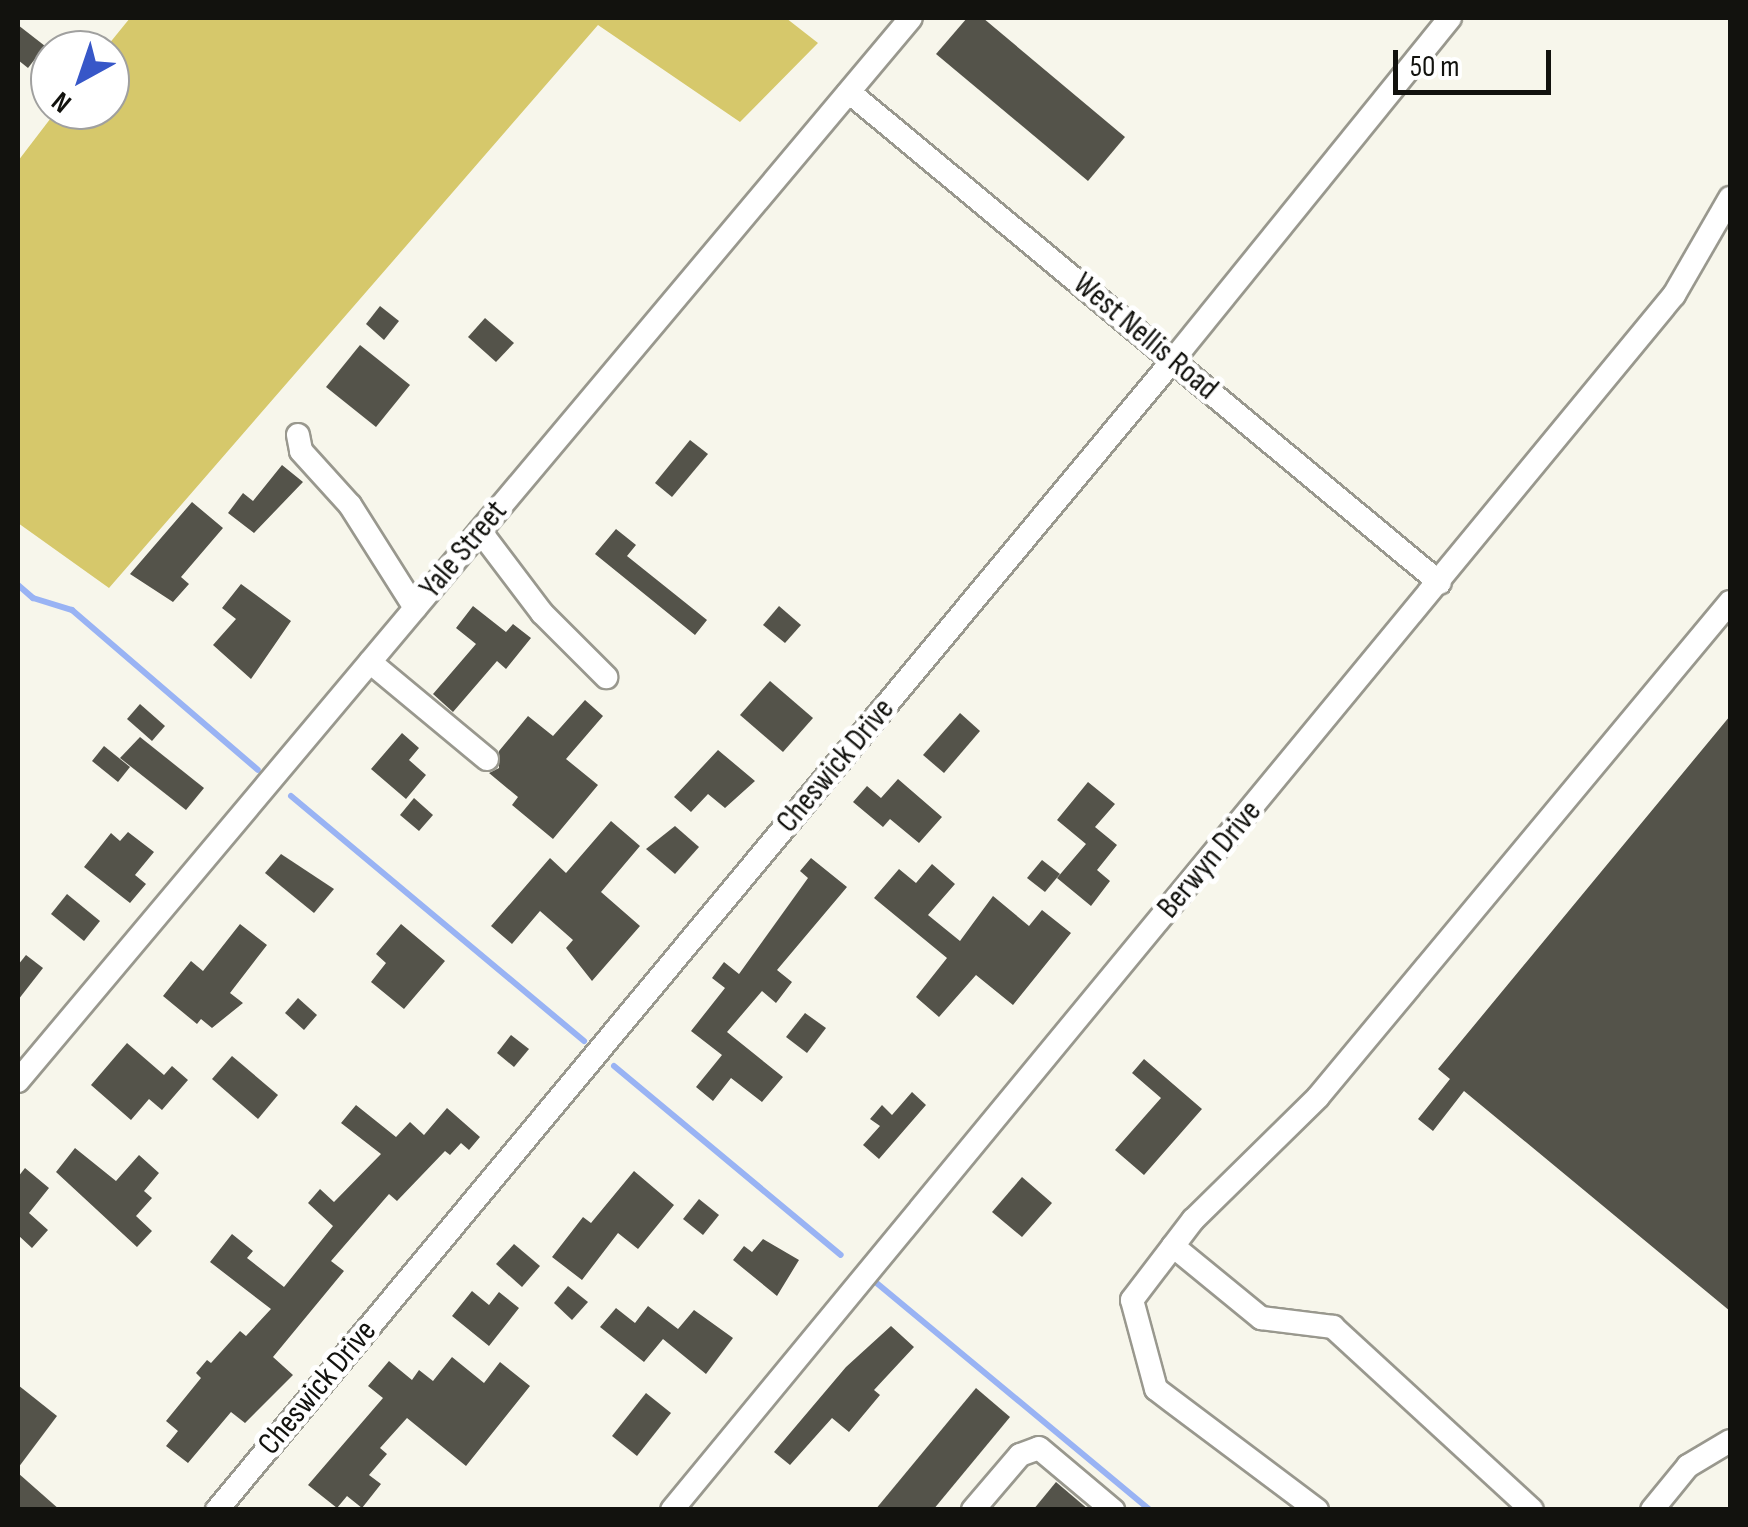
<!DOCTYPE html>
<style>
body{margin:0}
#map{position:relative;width:1748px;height:1527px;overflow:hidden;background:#f7f6eb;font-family:"Sofia Sans Condensed",sans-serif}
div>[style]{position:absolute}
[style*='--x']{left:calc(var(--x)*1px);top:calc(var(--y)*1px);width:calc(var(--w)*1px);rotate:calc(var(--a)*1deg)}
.green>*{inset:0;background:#d6c86b}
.stream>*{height:6px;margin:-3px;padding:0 3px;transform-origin:3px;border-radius:3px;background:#99b3f4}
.building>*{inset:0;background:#54534a}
.roads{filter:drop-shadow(2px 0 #99988e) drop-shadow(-2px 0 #99988e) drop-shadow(0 2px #99988e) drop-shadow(0 -2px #99988e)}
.minor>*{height:22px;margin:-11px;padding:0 11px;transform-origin:11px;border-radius:11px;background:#fff}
span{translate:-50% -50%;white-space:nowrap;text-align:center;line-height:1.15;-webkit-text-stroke:10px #fff;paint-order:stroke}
.street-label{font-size:32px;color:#12120e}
.frame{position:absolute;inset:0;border:20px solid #12120e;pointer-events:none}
.north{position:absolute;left:30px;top:30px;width:100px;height:100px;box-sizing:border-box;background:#fff;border:2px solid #a0a09f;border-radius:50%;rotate:220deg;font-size:28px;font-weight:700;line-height:40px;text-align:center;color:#12120e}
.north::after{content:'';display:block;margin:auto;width:35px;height:45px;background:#3757c8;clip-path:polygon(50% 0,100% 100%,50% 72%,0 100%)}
.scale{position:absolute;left:1393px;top:50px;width:158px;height:45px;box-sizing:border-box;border:5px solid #12120e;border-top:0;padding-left:12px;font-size:30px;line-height:35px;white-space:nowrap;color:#12120e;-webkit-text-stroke:8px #fff;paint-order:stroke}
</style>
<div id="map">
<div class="green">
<div style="clip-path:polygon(130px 18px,786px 18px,818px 43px,740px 122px,598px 25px,109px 588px,18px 523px,18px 161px,57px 110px,110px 110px,110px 50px,104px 50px)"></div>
</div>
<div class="stream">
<div style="--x:18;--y:585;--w:20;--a:41"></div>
<div style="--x:33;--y:598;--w:41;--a:17.1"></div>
<div style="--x:72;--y:610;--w:245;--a:40.7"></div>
<div style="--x:291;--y:796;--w:382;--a:39.9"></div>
<div style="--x:614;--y:1066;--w:295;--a:39.8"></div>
<div style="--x:873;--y:1280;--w:360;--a:39.7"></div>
</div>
<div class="building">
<div style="clip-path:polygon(967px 18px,983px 18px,1125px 137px,1088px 181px,936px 54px)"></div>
<div style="clip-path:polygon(18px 25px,45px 46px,28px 68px,18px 60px)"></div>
<div style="clip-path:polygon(380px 306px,399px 321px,384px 340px,366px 324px)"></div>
<div style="clip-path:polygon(485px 318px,514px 343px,496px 362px,468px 337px)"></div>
<div style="clip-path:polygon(360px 345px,410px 385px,376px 427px,326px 387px)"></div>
<div style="clip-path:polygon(690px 440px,708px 454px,672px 497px,655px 483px)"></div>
<div style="clip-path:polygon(282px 465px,303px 482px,254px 533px,228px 513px,243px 493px,253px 501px)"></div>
<div style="clip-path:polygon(192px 502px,223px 528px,181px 577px,189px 584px,173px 602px,130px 574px)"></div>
<div style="clip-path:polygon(616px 529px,636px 545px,627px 556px,707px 620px,695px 635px,595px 554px)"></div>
<div style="clip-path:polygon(241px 584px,291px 621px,251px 679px,213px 645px,236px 619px,222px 608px)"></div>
<div style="clip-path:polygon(473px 606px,506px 632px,513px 624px,531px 638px,506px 669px,497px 661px,453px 712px,433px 694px,476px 644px,456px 628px)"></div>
<div style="clip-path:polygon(779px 606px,801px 625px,785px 643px,763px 625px)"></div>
<div style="clip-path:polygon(770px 681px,813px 718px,783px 752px,740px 715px)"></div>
<div style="clip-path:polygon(585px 700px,603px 716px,566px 759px,598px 785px,553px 839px,512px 805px,518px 797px,489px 773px,499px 768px,499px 751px,528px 716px,553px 736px)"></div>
<div style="clip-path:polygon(140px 704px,165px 726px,152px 741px,127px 719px)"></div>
<div style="clip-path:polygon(960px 713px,980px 731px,944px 773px,923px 755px)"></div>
<div style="clip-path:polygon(1730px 716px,1730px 1311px,1464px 1091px,1433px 1131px,1418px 1119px,1450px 1079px,1438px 1069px)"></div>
<div style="clip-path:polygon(402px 733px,419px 748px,409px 760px,426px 775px,406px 799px,371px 769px)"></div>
<div style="clip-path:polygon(140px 737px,204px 788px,186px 810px,120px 758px)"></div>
<div style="clip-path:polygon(104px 746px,130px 767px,118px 782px,92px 761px)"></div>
<div style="clip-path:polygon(718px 750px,755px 781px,725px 808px,708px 794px,691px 812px,674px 797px)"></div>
<div style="clip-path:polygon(898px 779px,942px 817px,919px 843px,890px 819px,883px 827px,853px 802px,867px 786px,881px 798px)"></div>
<div style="clip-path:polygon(1088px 782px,1115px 804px,1095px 827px,1117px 845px,1097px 870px,1110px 881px,1091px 906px,1057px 878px,1086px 844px,1057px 820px)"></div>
<div style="clip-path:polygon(414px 798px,433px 815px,419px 831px,400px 815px)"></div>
<div style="clip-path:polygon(611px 821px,640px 846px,601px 892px,640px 926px,592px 981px,566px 948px,573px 940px,540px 911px,512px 944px,491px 926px,550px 858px,566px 873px)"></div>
<div style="clip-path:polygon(675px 826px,699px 847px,675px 874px,646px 849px)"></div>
<div style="clip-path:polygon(128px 832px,154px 852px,135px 875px,146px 884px,130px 903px,84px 867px,111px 833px,120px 841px)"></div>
<div style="clip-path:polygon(281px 854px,334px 889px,314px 913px,265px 873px)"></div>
<div style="clip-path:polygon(811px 858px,847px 887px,777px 970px,792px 982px,776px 1003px,762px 991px,727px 1032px,783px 1077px,762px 1102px,731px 1078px,713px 1101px,696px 1087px,722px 1055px,691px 1031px,725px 988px,712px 978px,724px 962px,739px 974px,808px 878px,800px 871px)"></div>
<div style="clip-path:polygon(1042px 860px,1060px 874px,1045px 892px,1027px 878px)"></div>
<div style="clip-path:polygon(932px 864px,955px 884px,928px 915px,960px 941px,993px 896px,1029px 926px,1042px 910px,1071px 933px,1013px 1005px,976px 975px,939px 1017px,916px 997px,947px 958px,874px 898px,899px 869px,916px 883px)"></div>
<div style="clip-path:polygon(67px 894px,100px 921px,84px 941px,51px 914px)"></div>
<div style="clip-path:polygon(240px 924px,267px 945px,230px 993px,243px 1003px,212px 1028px,201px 1019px,197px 1024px,163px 996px,191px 961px,203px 971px)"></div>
<div style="clip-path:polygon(401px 924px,445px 961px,404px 1009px,371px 982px,386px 963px,376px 954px)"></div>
<div style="clip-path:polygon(26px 955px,43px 968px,18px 1000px,18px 965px)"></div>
<div style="clip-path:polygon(298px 998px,317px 1015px,304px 1030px,285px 1013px)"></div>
<div style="clip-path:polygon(805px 1013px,826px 1028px,807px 1053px,786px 1037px)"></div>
<div style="clip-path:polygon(511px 1035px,529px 1049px,514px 1067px,497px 1053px)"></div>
<div style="clip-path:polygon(127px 1043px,164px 1075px,172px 1066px,188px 1080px,162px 1110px,149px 1099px,131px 1120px,91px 1085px)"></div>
<div style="clip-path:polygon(232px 1056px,278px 1095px,258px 1119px,212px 1079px)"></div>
<div style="clip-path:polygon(1144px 1059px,1202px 1109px,1144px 1175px,1115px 1150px,1161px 1098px,1132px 1073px)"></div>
<div style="clip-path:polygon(912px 1092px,926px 1105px,879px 1159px,863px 1145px,880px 1126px,870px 1119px,882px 1105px,892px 1115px)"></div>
<div style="clip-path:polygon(356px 1105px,396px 1137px,410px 1122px,424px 1135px,447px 1108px,480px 1137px,469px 1150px,461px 1143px,450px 1155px,445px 1151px,397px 1201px,389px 1194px,331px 1261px,344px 1271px,273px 1357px,293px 1375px,245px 1423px,231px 1412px,188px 1463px,166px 1446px,178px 1431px,166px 1421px,201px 1378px,196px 1373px,207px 1360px,211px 1363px,240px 1331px,246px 1336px,271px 1309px,210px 1262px,232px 1234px,253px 1251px,247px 1258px,284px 1287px,333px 1226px,308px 1203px,320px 1189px,334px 1202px,381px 1154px,341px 1123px)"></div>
<div style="clip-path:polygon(75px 1148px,116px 1181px,139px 1155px,159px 1173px,144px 1191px,152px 1198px,136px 1216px,152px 1231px,137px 1247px,56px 1172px)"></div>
<div style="clip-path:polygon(25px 1168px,49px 1188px,29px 1213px,48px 1230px,32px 1248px,18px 1235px,18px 1177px)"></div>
<div style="clip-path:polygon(634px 1171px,674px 1205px,638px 1249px,618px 1233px,582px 1280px,552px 1257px,583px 1217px,591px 1223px)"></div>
<div style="clip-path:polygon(1022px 1177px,1052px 1203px,1022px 1237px,992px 1212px)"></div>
<div style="clip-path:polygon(699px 1199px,719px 1215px,703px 1235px,683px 1219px)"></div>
<div style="clip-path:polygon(763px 1239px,799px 1260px,777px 1296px,733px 1260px,744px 1246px,752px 1252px)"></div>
<div style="clip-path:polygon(514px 1244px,540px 1266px,522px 1287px,496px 1264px)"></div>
<div style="clip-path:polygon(568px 1286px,588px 1302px,572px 1320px,554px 1303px)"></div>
<div style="clip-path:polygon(472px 1291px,489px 1305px,499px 1292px,519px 1308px,489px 1346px,452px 1316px)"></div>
<div style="clip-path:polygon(648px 1306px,678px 1329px,694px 1310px,733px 1338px,706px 1374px,663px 1339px,644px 1362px,600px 1327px,616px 1308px,635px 1323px)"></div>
<div style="clip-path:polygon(891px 1326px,914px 1347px,874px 1390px,880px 1395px,849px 1432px,832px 1418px,790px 1465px,774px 1452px,846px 1367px)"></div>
<div style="clip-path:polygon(452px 1357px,484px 1383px,500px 1362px,530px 1386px,466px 1466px,407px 1418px,380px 1448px,387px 1454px,369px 1475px,381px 1484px,362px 1508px,347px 1496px,337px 1508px,308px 1485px,383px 1398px,368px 1386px,389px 1361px,412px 1380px,419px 1370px,433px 1381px)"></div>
<div style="clip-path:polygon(18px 1385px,57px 1416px,18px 1468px)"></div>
<div style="clip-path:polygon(976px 1388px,1010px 1417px,933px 1510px,875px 1510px)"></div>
<div style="clip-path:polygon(646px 1393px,671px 1413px,637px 1456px,612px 1436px)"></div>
<div style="clip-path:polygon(18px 1473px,60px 1510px,18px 1510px)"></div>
<div style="clip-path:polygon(1056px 1482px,1089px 1510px,1033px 1510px)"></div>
</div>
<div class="roads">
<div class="minor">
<div style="--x:849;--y:92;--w:768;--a:39.72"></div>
<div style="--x:298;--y:435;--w:16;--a:79"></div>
<div style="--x:301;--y:451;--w:73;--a:47.8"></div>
<div style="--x:350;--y:505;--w:122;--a:57.7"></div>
<div style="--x:480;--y:531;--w:103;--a:52.9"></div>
<div style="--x:542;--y:613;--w:91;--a:45"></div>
<div style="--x:370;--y:662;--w:152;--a:39.7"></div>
<div style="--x:18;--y:1081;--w:1388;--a:-49.97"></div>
<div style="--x:1173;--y:1246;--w:114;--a:39.3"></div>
<div style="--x:1261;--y:1318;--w:73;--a:7.1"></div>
<div style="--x:1333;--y:1327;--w:270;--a:42.6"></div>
<div style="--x:217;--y:1510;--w:1495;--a:-50.26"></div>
<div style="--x:1173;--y:360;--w:440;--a:-51"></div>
<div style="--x:672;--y:1510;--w:1575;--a:-50.49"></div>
<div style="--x:1674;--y:295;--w:112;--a:-60"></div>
<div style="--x:973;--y:1510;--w:72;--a:-49.5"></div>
<div style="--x:1020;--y:1455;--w:20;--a:-20"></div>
<div style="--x:1039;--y:1448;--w:97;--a:40"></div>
<div style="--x:1317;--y:1510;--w:201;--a:-143.1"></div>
<div style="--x:1156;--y:1389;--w:92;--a:-105.1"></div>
<div style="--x:1132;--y:1300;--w:101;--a:-52.7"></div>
<div style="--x:1193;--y:1220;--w:175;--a:-44.5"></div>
<div style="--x:1318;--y:1097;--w:644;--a:-50.23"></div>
<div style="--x:1652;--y:1510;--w:57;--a:-50.7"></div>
<div style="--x:1688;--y:1466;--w:49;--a:-30.8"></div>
</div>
</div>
<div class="street-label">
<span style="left:1145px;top:337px;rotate:40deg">West Nellis Road</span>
<span style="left:464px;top:550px;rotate:-50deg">Yale Street</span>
<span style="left:836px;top:766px;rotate:-50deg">Cheswick Drive</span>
<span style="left:1210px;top:860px;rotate:-50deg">Berwyn Drive</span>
<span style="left:318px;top:1388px;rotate:-50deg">Cheswick Drive</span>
</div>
<div class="frame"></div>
<div class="north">N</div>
<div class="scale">50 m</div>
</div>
